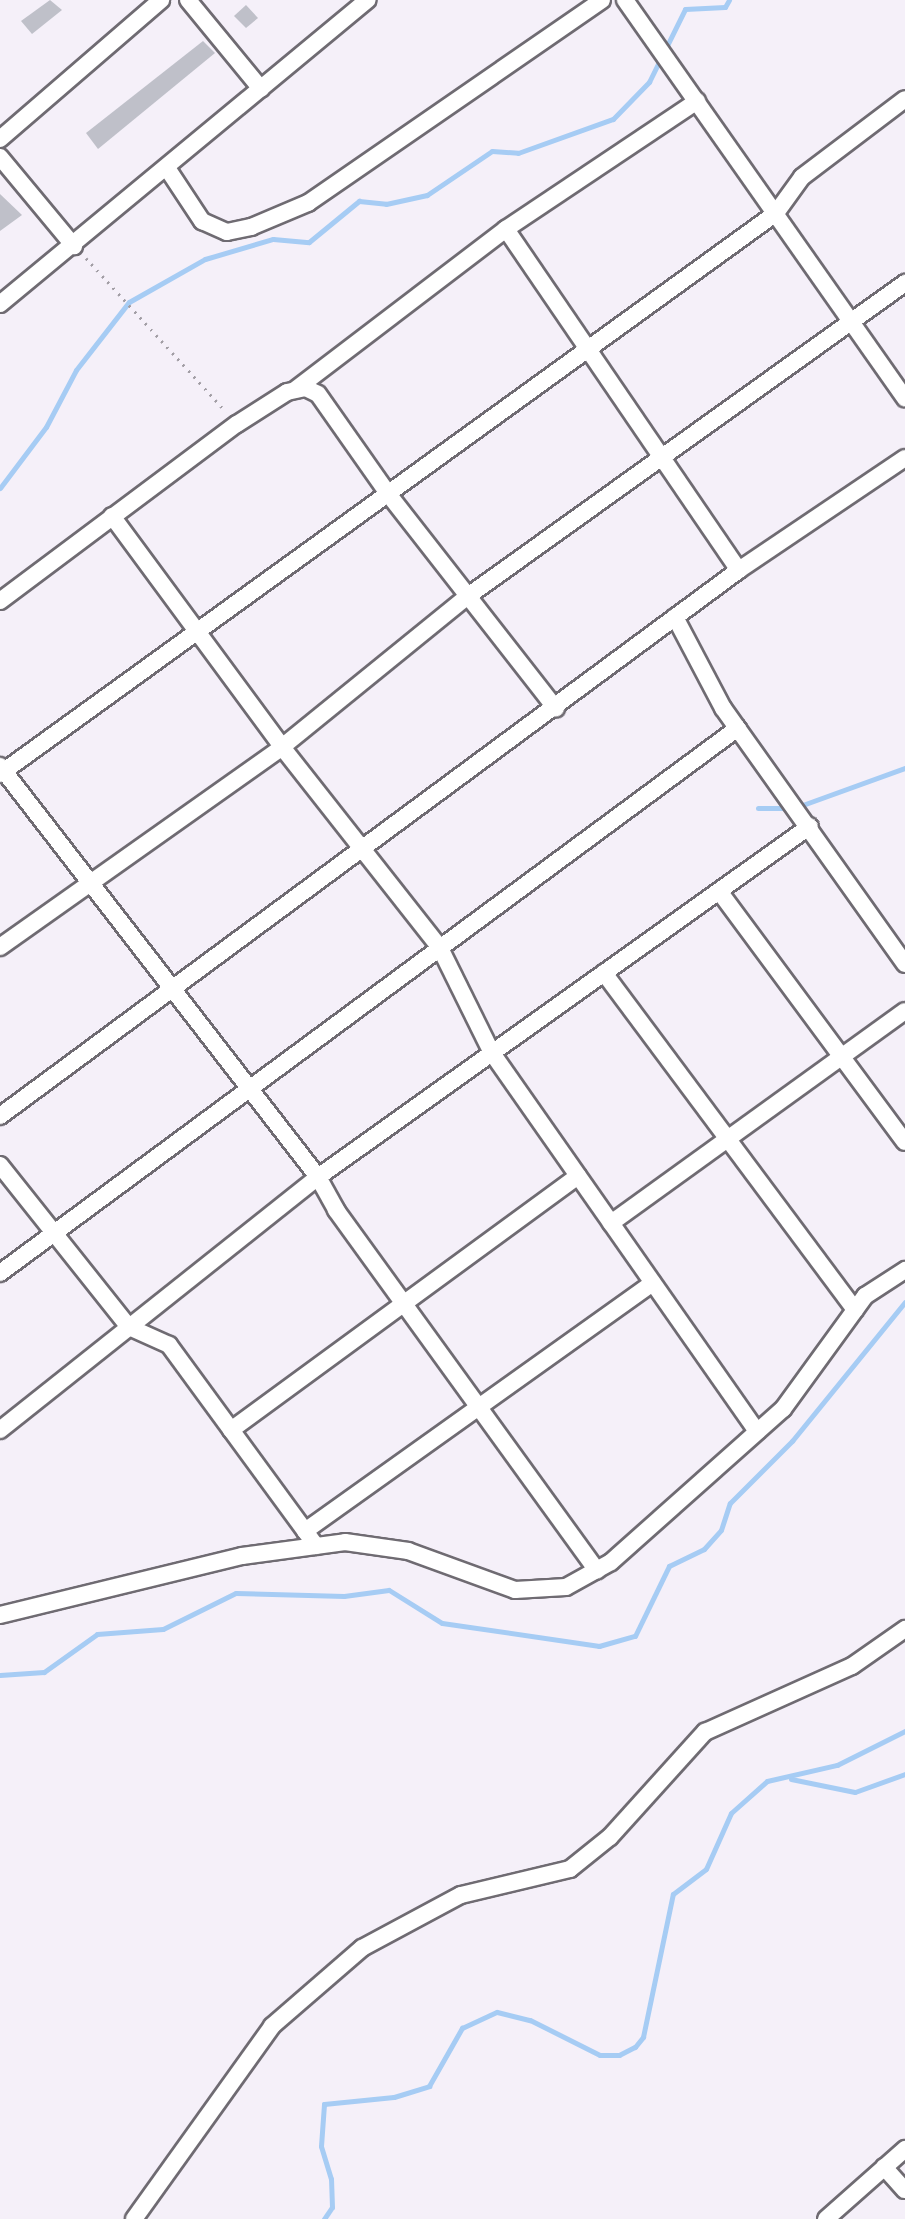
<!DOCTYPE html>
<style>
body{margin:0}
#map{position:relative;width:905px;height:2219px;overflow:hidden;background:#f5f0f9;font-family:Montserrat,sans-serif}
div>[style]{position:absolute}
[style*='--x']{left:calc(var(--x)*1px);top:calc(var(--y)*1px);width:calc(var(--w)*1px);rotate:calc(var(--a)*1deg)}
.stream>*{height:5px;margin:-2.5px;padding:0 2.5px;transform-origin:2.5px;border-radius:2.5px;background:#a6ccf4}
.building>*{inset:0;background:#bfc0c9}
.path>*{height:3px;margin-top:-1.5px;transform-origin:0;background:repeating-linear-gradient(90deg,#a29ea5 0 2px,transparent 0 8px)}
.roads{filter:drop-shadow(2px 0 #6f6b72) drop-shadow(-2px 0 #6f6b72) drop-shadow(0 2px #6f6b72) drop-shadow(0 -2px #6f6b72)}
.street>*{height:16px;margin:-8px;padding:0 8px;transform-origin:8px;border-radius:8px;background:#fff}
span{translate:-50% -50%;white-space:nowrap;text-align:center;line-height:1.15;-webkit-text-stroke:7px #fff;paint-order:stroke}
</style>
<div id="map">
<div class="stream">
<div style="--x:0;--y:488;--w:76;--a:-53"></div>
<div style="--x:46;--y:427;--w:64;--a:-62.2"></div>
<div style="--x:76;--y:370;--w:86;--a:-52.1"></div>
<div style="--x:129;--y:302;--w:87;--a:-29.5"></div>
<div style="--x:205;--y:259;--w:71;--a:-16.4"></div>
<div style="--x:273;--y:239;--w:36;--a:5"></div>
<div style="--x:309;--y:242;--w:65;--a:-39.4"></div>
<div style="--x:359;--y:201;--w:27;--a:6"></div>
<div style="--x:386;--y:204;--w:42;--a:-12.4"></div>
<div style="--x:427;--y:195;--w:78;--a:-34.1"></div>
<div style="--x:492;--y:151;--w:26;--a:4"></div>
<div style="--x:518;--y:153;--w:101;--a:-19.7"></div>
<div style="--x:613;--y:119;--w:52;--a:-45.8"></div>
<div style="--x:649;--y:82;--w:81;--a:-63.7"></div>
<div style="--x:685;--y:9;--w:40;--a:-2.9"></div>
<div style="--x:725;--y:7;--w:8;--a:-60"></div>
<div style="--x:797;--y:807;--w:115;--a:-19.9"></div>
<div style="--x:758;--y:808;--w:29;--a:0"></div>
<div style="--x:0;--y:1675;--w:44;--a:-3.9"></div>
<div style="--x:44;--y:1672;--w:65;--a:-35.6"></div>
<div style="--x:97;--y:1634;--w:66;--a:-4.3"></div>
<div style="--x:163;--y:1629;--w:81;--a:-26.3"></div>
<div style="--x:236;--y:1593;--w:108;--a:1.6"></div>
<div style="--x:344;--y:1596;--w:45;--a:-7.6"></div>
<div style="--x:389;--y:1590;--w:62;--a:31.9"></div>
<div style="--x:442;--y:1623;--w:159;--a:8.3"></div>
<div style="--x:599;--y:1646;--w:37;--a:-16"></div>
<div style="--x:635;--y:1636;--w:78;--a:-64.1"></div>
<div style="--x:669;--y:1566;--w:39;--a:-26"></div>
<div style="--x:704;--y:1549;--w:25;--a:-48"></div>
<div style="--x:721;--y:1530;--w:28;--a:-72"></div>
<div style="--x:730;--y:1503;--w:88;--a:-45"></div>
<div style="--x:792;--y:1441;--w:179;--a:-50.9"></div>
<div style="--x:791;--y:1779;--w:65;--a:11.5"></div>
<div style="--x:855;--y:1792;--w:53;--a:-19.8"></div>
<div style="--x:324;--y:2219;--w:14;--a:-56"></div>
<div style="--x:332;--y:2207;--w:28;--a:-92"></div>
<div style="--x:331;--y:2179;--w:34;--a:-107"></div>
<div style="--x:321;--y:2146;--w:42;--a:-85.9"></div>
<div style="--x:324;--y:2104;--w:70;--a:-5.7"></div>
<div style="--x:394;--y:2097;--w:37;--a:-17"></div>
<div style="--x:429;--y:2086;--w:67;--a:-60.4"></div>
<div style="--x:462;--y:2028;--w:38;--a:-25"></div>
<div style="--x:497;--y:2012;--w:34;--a:14"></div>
<div style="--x:530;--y:2020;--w:78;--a:26.6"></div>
<div style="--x:600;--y:2055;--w:19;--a:0"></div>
<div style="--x:619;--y:2055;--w:18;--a:-27"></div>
<div style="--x:635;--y:2047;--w:13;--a:-51"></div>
<div style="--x:643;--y:2037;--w:146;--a:-78.2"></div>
<div style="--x:673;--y:1894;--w:41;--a:-37.1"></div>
<div style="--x:706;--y:1869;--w:61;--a:-65.9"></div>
<div style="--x:731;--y:1813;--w:48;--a:-41.6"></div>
<div style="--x:767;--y:1781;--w:72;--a:-12.9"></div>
<div style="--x:837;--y:1765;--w:76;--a:-26.6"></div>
</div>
<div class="building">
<div style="clip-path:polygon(50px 0,62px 10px,32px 34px,21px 21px)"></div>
<div style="clip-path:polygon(246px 5px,258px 18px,246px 28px,234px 16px)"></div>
<div style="clip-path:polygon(203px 41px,215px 53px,98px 149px,86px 133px)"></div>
<div style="clip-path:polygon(0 194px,22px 215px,0 231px)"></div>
</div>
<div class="path">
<div style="--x:86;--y:258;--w:208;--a:47.7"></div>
</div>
<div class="roads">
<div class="street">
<div style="--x:188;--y:0;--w:115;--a:50.6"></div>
<div style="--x:625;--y:0;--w:487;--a:54.9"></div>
<div style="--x:0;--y:139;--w:213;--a:-40.8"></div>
<div style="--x:0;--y:157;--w:116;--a:50.3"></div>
<div style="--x:167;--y:168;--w:64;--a:56.6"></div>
<div style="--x:202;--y:221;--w:27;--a:24"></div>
<div style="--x:227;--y:232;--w:25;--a:-12"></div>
<div style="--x:251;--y:227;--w:62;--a:-22.8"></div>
<div style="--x:308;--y:203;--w:357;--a:-34.6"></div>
<div style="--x:506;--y:229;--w:413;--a:55.7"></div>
<div style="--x:0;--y:304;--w:477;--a:-39.6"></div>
<div style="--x:296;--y:389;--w:264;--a:-37.3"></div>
<div style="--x:506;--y:229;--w:230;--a:-33.8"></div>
<div style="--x:112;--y:516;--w:287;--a:53.6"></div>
<div style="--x:282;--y:747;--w:256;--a:51.8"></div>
<div style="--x:440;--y:948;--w:117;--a:63.7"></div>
<div style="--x:492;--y:1053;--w:462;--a:55"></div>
<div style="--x:0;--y:601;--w:296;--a:-36.8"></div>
<div style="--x:237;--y:424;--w:59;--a:-32.6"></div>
<div style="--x:287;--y:392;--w:19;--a:-12"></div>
<div style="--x:306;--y:388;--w:13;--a:27"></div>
<div style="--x:318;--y:394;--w:123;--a:54.9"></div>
<div style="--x:389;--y:495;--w:271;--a:52"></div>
<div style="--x:675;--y:617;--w:103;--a:62.2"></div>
<div style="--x:723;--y:708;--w:314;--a:54.6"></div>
<div style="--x:0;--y:766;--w:520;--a:52.27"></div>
<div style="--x:318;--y:1177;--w:38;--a:61"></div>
<div style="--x:336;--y:1210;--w:445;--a:54.1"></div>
<div style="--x:0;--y:774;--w:958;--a:-35.86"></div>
<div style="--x:776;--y:213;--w:44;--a:-54.2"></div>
<div style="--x:802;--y:177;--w:129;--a:-37.1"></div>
<div style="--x:719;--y:891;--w:312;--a:53.5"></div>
<div style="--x:0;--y:947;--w:346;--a:-35.3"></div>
<div style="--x:282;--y:747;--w:240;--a:-39.1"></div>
<div style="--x:468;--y:596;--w:538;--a:-35.61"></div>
<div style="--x:604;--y:973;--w:420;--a:53.3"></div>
<div style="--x:0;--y:1116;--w:919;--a:-36.46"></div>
<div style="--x:739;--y:570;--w:200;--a:-34"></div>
<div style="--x:0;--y:1165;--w:207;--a:51.5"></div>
<div style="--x:129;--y:1327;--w:44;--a:24.2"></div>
<div style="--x:169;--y:1345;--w:249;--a:53.8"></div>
<div style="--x:611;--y:1223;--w:362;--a:-35.8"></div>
<div style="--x:0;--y:1273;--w:917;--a:-36.45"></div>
<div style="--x:0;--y:1430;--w:406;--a:-38.5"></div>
<div style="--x:318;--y:1177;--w:604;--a:-35.5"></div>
<div style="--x:231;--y:1430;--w:430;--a:-36.2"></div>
<div style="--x:305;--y:1531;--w:427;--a:-35.5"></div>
<div style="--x:0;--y:1615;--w:249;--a:-13.7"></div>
<div style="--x:242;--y:1556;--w:104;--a:-7.7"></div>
<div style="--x:345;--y:1542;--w:64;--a:8.1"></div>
<div style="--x:408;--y:1551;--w:114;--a:20"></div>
<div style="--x:515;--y:1590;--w:51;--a:-3.4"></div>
<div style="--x:566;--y:1587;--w:51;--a:-29.1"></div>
<div style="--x:611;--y:1562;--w:230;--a:-41.7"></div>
<div style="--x:783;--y:1409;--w:140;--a:-54"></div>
<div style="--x:865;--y:1296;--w:48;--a:-33"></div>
<div style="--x:884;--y:2167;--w:31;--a:48"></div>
<div style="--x:134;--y:2219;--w:237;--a:-54.4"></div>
<div style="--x:272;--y:2026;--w:119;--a:-40.9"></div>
<div style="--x:362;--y:1948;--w:112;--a:-28.2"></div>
<div style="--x:461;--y:1895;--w:112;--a:-13.4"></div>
<div style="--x:570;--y:1869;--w:51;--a:-38.7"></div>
<div style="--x:610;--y:1837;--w:142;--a:-47.9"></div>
<div style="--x:705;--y:1732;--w:161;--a:-24.2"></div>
<div style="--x:852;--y:1666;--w:65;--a:-34.9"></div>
<div style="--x:826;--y:2219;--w:106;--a:-41.5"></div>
</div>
</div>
</div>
